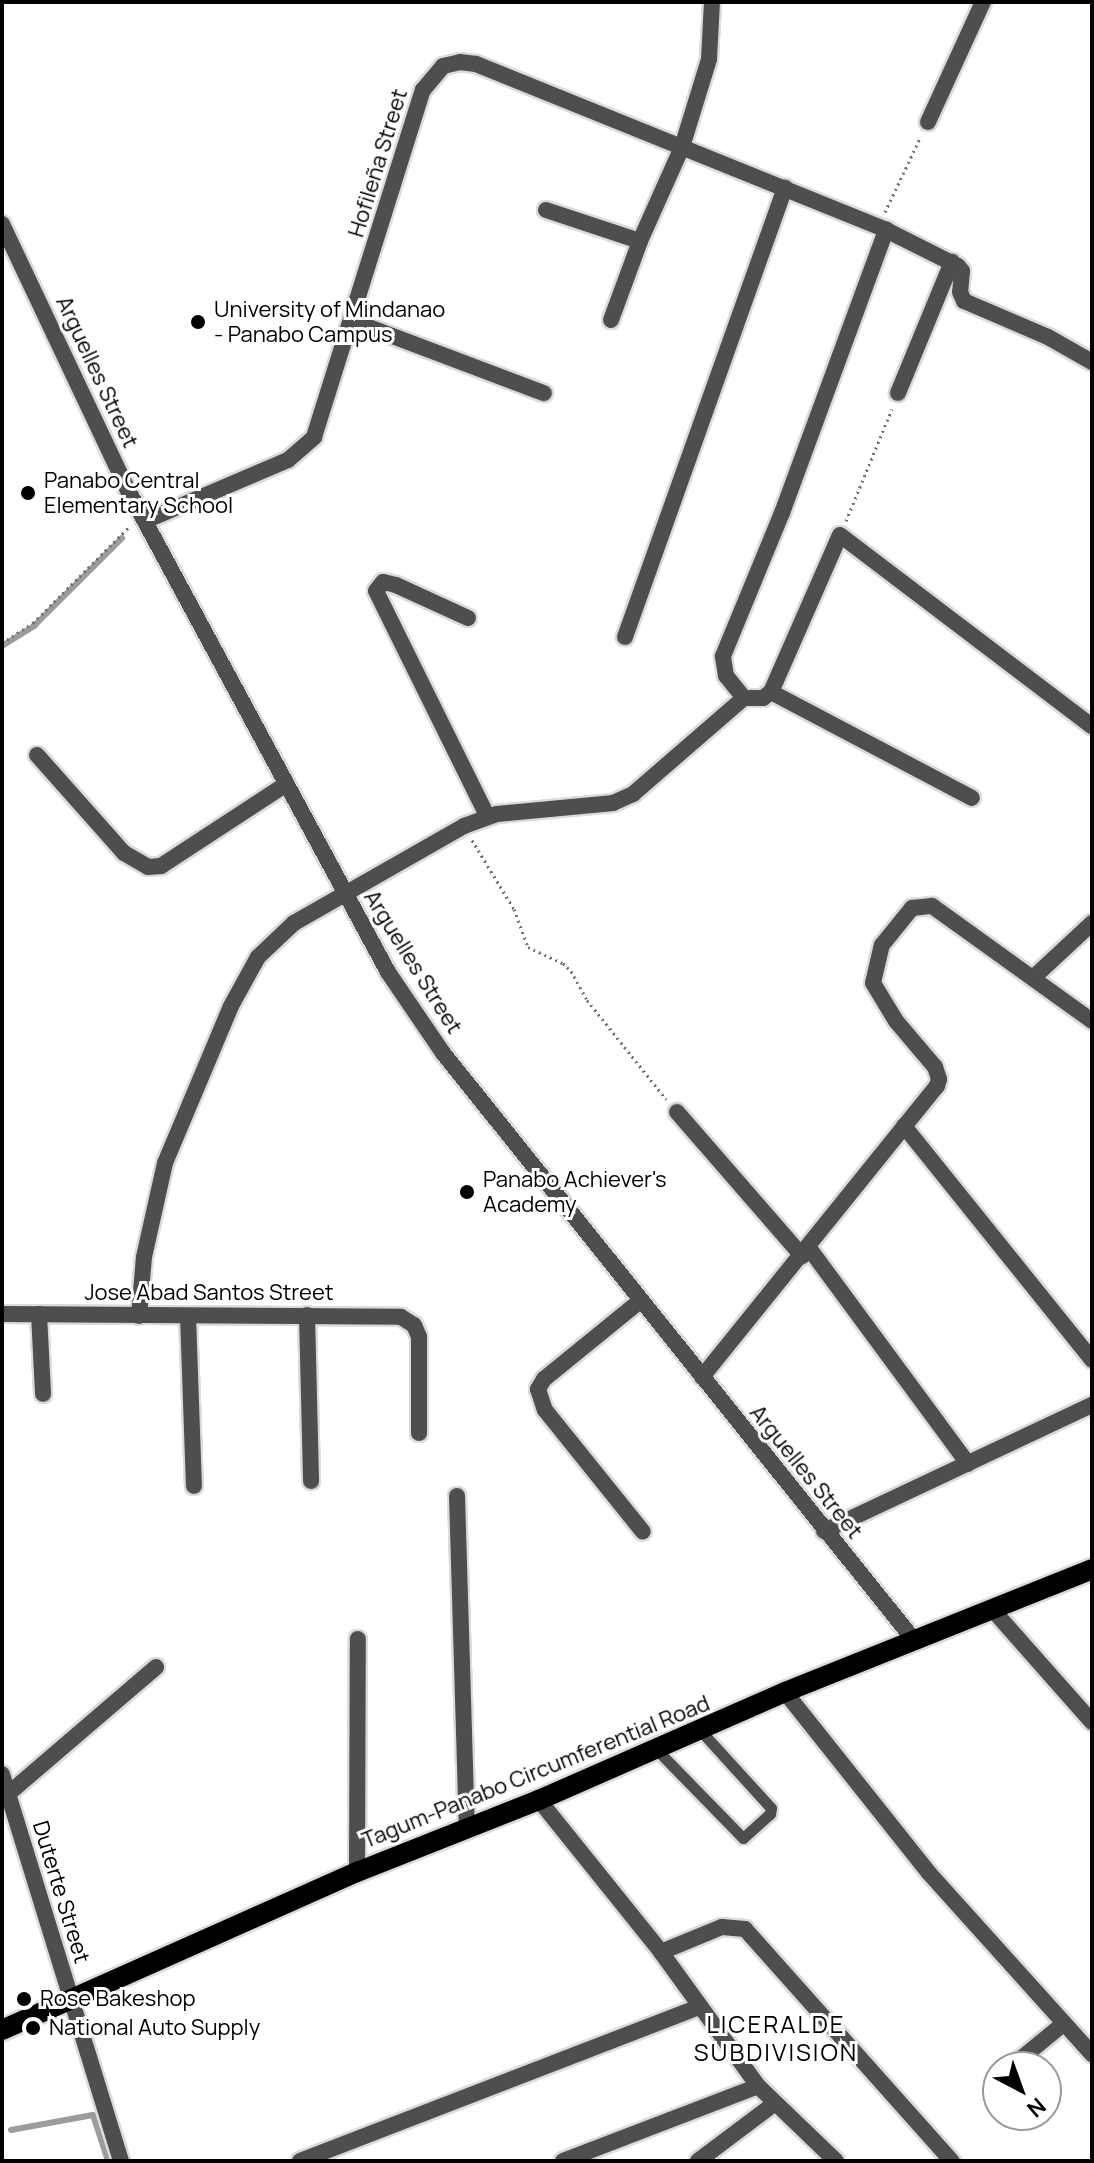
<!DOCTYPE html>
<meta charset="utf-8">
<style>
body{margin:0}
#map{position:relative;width:1094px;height:2163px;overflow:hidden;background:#fff;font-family:Manrope,sans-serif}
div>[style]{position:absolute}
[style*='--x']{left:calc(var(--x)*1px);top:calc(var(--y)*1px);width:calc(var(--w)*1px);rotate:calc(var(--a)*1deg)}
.stream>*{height:6px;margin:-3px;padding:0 3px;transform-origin:3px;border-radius:3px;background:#9c9c9c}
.path>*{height:3px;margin-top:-1.5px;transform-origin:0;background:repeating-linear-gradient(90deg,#707070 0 2px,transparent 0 6px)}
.roads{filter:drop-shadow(2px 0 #dbdbdb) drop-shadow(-2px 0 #dbdbdb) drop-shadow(0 2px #dbdbdb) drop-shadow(0 -2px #dbdbdb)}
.service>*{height:11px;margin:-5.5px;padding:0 5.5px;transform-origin:5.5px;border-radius:5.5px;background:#4e4e4e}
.minor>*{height:16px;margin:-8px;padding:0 8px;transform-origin:8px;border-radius:8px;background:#4e4e4e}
.tertiary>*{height:16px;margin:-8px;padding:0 8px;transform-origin:8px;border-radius:8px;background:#4e4e4e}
.primary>*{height:20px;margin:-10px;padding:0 10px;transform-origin:10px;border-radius:10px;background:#000}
.dots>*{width:22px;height:22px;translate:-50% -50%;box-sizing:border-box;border:4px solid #fff;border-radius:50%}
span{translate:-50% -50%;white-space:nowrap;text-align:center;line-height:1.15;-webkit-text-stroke:6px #fff;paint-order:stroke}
.street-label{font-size:22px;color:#000}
.poi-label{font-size:22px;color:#000}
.left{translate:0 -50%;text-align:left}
.neighbourhood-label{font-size:24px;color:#000;letter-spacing:2px}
.frame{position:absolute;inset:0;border:4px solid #000;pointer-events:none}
.north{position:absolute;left:982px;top:2051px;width:80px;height:80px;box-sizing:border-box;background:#fff;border:2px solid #999;border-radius:50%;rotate:139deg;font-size:22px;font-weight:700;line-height:32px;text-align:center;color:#000}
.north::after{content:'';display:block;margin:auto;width:28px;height:36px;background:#000;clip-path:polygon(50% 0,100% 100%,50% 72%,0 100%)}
</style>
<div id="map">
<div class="stream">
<div style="--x:2;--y:646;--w:39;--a:-32"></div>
<div style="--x:35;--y:625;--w:123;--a:-45"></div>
<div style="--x:11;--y:2130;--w:83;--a:-10.4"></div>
<div style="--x:93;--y:2115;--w:48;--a:71.9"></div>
</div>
<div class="path">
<div style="--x:885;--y:212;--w:84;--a:-64.7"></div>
<div style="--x:846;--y:521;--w:121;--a:-67.7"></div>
<div style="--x:2;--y:643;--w:37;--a:-33"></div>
<div style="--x:33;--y:623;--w:137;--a:-45"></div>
<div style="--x:472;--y:840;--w:81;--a:58.7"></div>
<div style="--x:514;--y:909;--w:40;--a:69.8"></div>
<div style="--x:528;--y:947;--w:38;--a:25"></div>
<div style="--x:563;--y:963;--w:11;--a:45"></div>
<div style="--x:571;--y:971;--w:33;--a:61"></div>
<div style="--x:587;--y:1000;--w:127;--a:51.4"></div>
</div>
<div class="roads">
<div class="service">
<div style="--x:657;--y:1750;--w:123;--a:45.7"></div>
<div style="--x:743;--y:1838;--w:36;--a:-42"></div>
<div style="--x:770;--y:1814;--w:6;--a:-81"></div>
<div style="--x:771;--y:1808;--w:104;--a:-132.3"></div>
</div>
<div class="minor">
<div style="--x:928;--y:122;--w:132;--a:-65.4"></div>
<div style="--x:546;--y:210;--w:99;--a:18.3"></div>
<div style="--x:611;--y:320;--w:84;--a:-69.8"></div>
<div style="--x:640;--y:241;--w:103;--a:-65.9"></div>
<div style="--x:682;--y:147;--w:92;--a:-72.9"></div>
<div style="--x:709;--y:59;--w:57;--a:-87"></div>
<div style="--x:353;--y:321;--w:204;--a:20.7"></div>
<div style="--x:898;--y:393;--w:142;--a:-67.6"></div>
<div style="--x:145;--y:521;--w:155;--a:-23.1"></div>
<div style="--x:288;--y:460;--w:35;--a:-41"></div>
<div style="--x:314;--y:437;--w:364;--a:-72.6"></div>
<div style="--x:423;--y:90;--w:31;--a:-50"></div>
<div style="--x:443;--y:66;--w:17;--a:-13"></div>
<div style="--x:460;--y:62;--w:16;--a:7"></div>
<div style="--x:476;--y:64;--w:442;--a:22"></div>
<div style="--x:886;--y:230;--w:80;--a:26.6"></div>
<div style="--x:958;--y:266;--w:6;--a:51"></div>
<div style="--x:962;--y:271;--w:21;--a:95"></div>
<div style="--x:960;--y:292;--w:10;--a:66"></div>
<div style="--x:964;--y:301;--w:91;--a:23.2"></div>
<div style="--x:1048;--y:337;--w:51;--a:29.6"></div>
<div style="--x:468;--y:618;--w:79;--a:-155.4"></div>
<div style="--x:396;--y:585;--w:13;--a:-167"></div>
<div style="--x:383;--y:582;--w:11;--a:128"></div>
<div style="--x:376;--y:591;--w:251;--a:63.7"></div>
<div style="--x:625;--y:637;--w:477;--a:-70.4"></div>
<div style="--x:771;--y:692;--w:227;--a:27.8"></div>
<div style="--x:744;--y:698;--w:28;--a:-129"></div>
<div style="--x:726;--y:676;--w:20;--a:-99"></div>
<div style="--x:723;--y:656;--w:155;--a:-67.6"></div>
<div style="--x:782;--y:513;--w:302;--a:-69.8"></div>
<div style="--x:37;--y:755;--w:131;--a:48.4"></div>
<div style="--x:124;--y:853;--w:28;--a:30"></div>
<div style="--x:148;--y:867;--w:13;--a:-4"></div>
<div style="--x:161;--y:866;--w:148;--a:-33.2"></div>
<div style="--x:1033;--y:978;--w:81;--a:-43"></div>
<div style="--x:677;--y:1112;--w:191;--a:49"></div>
<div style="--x:904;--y:1126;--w:300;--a:51.2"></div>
<div style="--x:809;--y:1248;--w:268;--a:53.6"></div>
<div style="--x:640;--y:1301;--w:124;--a:140.9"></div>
<div style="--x:544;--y:1379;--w:12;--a:121"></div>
<div style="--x:538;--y:1389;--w:22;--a:72"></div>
<div style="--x:545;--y:1410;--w:156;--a:51.2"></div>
<div style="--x:2;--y:1314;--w:399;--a:0.4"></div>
<div style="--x:401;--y:1317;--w:15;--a:32"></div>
<div style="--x:414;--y:1325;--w:13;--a:67"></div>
<div style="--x:419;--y:1337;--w:96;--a:90"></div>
<div style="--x:39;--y:1314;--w:80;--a:87.1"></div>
<div style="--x:307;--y:1315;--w:166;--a:88.6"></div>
<div style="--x:139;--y:1316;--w:59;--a:-85.2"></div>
<div style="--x:144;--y:1257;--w:96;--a:-77.4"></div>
<div style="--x:165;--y:1163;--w:170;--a:-67.2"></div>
<div style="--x:231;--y:1006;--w:56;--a:-61.1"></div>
<div style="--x:258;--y:957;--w:50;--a:-43.4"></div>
<div style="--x:294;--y:923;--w:196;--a:-29.7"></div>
<div style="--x:464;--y:826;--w:35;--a:-20"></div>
<div style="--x:497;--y:814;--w:117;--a:-5.4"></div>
<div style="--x:613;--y:803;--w:22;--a:-24"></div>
<div style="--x:633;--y:794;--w:147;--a:-40.9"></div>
<div style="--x:744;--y:698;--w:19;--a:0"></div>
<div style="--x:763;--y:698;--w:10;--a:-37"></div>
<div style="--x:771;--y:692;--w:171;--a:-66.3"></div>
<div style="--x:840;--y:535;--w:316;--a:37.2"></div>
<div style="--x:188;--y:1316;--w:170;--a:88"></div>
<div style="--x:702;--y:1377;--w:374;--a:-51.1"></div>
<div style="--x:937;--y:1086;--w:7;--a:-74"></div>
<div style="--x:939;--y:1079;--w:13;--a:-108"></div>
<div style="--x:935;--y:1067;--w:60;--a:-130.3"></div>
<div style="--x:896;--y:1021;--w:44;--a:-121.2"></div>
<div style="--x:873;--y:983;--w:39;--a:-77"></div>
<div style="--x:882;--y:945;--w:48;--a:-51"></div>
<div style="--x:912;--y:908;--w:20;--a:-6"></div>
<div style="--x:932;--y:906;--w:197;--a:35.7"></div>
<div style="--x:457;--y:1496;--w:332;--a:88.3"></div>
<div style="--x:824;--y:1531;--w:296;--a:-25.2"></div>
<div style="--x:992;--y:1609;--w:151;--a:48.5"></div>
<div style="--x:785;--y:1692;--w:231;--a:51.5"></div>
<div style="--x:929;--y:1873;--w:244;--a:48"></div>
<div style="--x:2;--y:1774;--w:405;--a:72.9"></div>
<div style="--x:8;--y:1794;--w:195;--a:-40.6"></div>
<div style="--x:539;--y:1800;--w:195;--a:51.2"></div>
<div style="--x:661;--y:1952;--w:165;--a:54.1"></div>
<div style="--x:758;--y:2086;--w:108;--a:43.9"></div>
<div style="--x:357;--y:1872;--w:233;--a:-89.8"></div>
<div style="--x:661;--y:1952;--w:66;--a:-22.3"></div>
<div style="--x:722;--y:1927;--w:23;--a:5"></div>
<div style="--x:745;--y:1929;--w:311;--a:48.3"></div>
<div style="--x:1011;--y:2067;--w:67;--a:-39.6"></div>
<div style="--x:300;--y:2161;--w:429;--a:-21.1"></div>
<div style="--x:563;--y:2161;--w:209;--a:-21"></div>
<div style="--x:698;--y:2161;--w:95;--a:-36.9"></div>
</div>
<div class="tertiary">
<div style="--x:2;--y:224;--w:294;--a:64.7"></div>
<div style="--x:128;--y:490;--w:548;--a:61.66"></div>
<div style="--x:388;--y:972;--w:98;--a:55.8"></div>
<div style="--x:443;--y:1053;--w:753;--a:51.26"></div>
</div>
<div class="primary">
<div style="--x:2;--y:2030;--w:389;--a:-24"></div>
<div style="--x:357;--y:1872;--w:196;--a:-21.6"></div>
<div style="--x:539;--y:1800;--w:269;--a:-23.7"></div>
<div style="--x:785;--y:1692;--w:331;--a:-21.8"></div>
</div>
</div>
<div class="dots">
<div style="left:198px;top:322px;background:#000"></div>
<div style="left:28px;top:493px;background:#000"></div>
<div style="left:467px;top:1192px;background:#000"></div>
<div style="left:24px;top:1999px;background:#000"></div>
<div style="left:33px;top:2028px;background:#000"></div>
</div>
<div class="street-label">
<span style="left:378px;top:163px;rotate:-73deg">Hofileña Street</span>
<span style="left:97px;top:372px;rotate:65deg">Arguelles Street</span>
<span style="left:413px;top:962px;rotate:58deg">Arguelles Street</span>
<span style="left:209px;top:1293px">Jose Abad Santos Street</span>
<span style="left:806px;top:1472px;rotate:51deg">Arguelles Street</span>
<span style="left:536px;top:1772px;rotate:-22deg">Tagum-Panabo Circumferential Road</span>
<span style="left:61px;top:1892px;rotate:73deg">Duterte Street</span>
</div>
<div class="poi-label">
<span class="left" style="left:214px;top:322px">University of Mindanao<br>- Panabo Campus</span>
<span class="left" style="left:44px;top:493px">Panabo Central<br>Elementary School</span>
<span class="left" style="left:483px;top:1192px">Panabo Achiever's<br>Academy</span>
<span class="left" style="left:40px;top:1999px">Rose Bakeshop</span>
<span class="left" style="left:49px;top:2028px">National Auto Supply</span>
</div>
<div class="neighbourhood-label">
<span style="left:776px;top:2038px">LICERALDE<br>SUBDIVISION</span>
</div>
<div class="frame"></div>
<div class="north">N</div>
</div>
